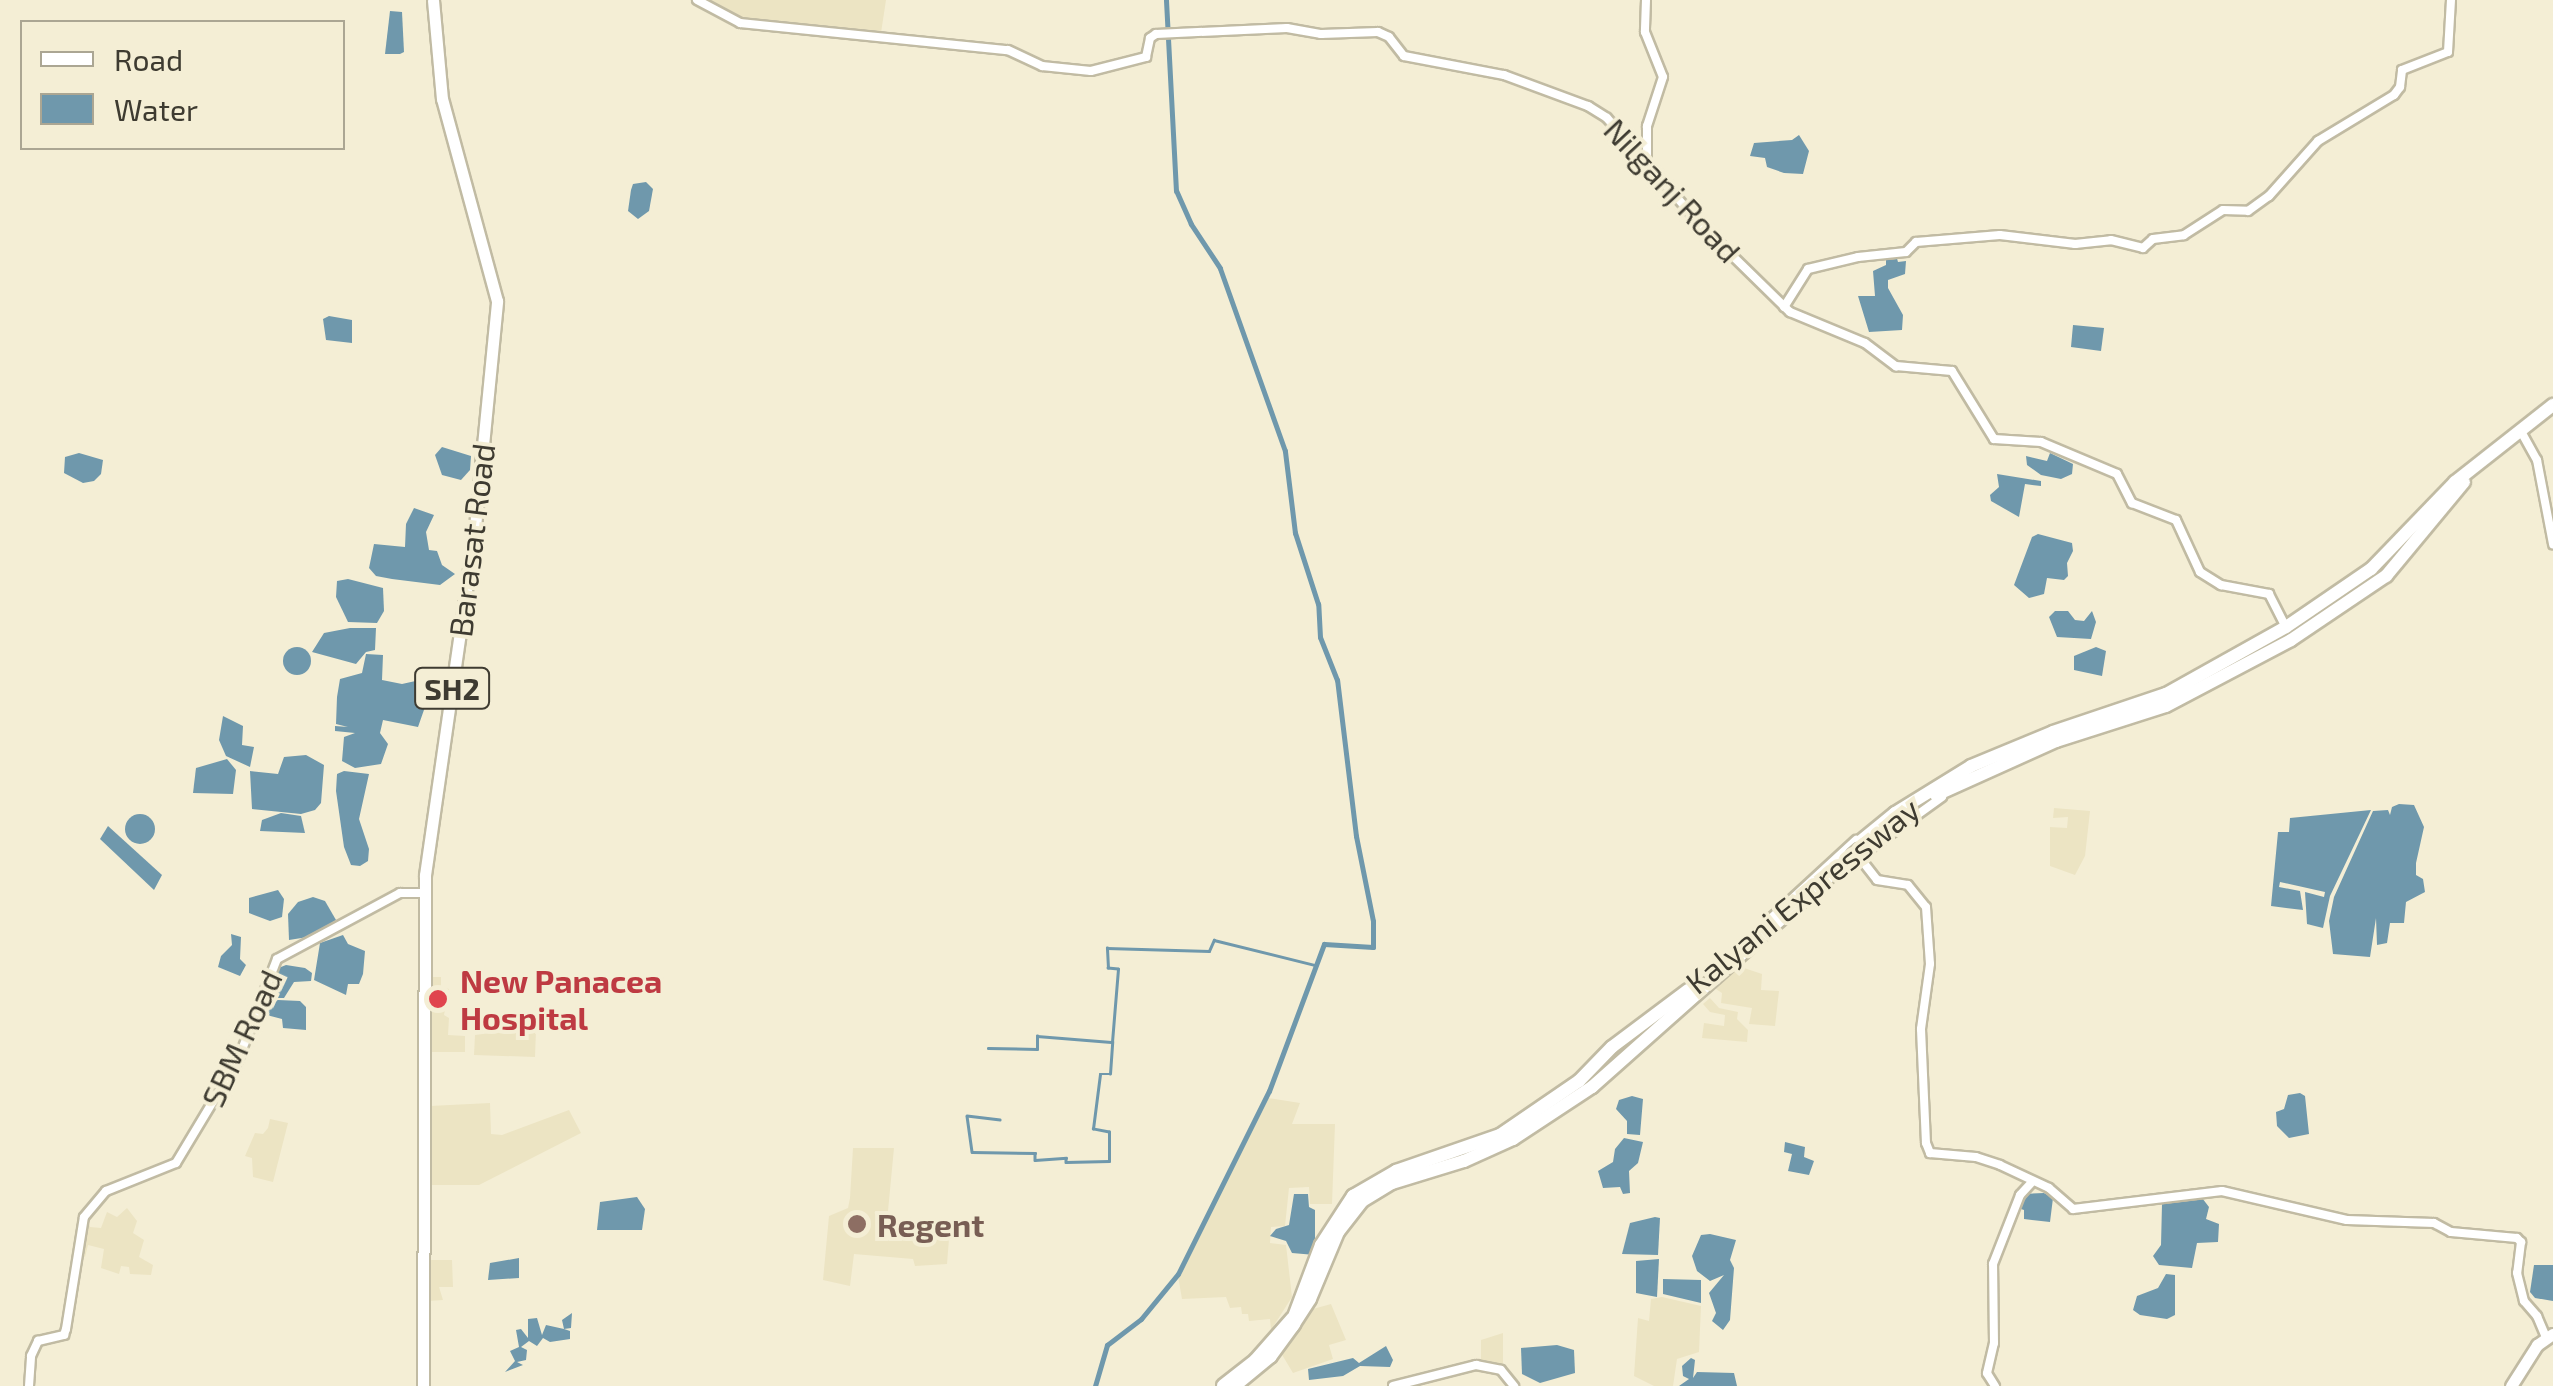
<!DOCTYPE html>
<style>
body{margin:0}
#map{position:relative;width:2553px;height:1386px;overflow:hidden;background:#f4eed5;font-family:"Exo 2",sans-serif}
div>[style]{position:absolute}
[style*='--x']{left:calc(var(--x)*1px);top:calc(var(--y)*1px);width:calc(var(--w)*1px);rotate:calc(var(--a)*1deg)}
.built>*{inset:0;background:#ece4c3}
.water>*{inset:0;background:#6f98ac}
.round{border-radius:50%}
.stream>*{height:2.5px;margin:-1.25px;padding:0 1.25px;transform-origin:1.25px;border-radius:1.25px;background:#6f98ac}
.canal>*{height:5px;margin:-2.5px;padding:0 2.5px;transform-origin:2.5px;border-radius:2.5px;background:#6f98ac}
.roads{filter:drop-shadow(2px 0 #c1bba3) drop-shadow(-2px 0 #c1bba3) drop-shadow(0 2px #c1bba3) drop-shadow(0 -2px #c1bba3)}
.tertiary>*{height:8px;margin:-4px;padding:0 4px;transform-origin:4px;border-radius:4px;background:#fff}
.primary>*{height:11px;margin:-5.5px;padding:0 5.5px;transform-origin:5.5px;border-radius:5.5px;background:#fff}
.trunk>*{height:12px;margin:-6px;padding:0 6px;transform-origin:6px;border-radius:6px;background:#fff}
.motorway>*{height:14px;margin:-7px;padding:0 7px;transform-origin:7px;border-radius:7px;background:#fff}
.bridges{filter:drop-shadow(2px 0 #c1bba3) drop-shadow(-2px 0 #c1bba3) drop-shadow(0 2px #c1bba3) drop-shadow(0 -2px #c1bba3)}
.trunk-bridge>*{height:12px;margin:-6px;padding:0 6px;transform-origin:6px;border-radius:6px;background:#fff}
.dots>*{width:28px;height:28px;translate:-50% -50%;box-sizing:border-box;border:5px solid #f4eed5;border-radius:50%}
span{translate:-50% -50%;white-space:nowrap;text-align:center;line-height:1.15;-webkit-text-stroke:8px #f4eed5;paint-order:stroke}
.shield-label span{padding:2px 8px;background:#f4eed5;border:2px solid;border-radius:8px;-webkit-text-stroke-width:0}
.shield-label{font-size:30px;color:#3e3b31;font-weight:700}
.street-label{font-size:32px;color:#3e3b31}
.health-label{font-size:32px;color:#be3a42;font-weight:700}
.left{translate:0 -50%;text-align:left}
.education-label{font-size:32px;color:#785e54;font-weight:700}
.legend{position:absolute;left:20px;top:20px;width:325px;height:130px;box-sizing:border-box;background:#f4eed5;border:2px solid #aba693;margin:0;padding:12px 18px;list-style:none;font-size:30px;color:#3e3b31}
.legend li{display:flex;align-items:center;gap:20px;height:50px}
.legend b{width:50px;border:2px solid #aba693}
</style>
<div id="map">
<div class="built">
<div style="clip-path:polygon(702px 0,886px 0,881px 33px,744px 20px)"></div>
<div style="clip-path:polygon(2054px 808px,2090px 811px,2085px 856px,2075px 875px,2050px 866px,2050px 827px,2067px 828px,2068px 817px,2053px 818px)"></div>
<div style="clip-path:polygon(1738px 966px,1762px 974px,1761px 990px,1779px 991px,1775px 1026px,1749px 1024px,1752px 1008px,1721px 1003px,1722px 993px,1713px 987px)"></div>
<div style="clip-path:polygon(427px 977px,441px 977px,441px 987px,449px 989px,444px 1015px,449px 1018px,448px 1035px,465px 1036px,465px 1052px,429px 1052px)"></div>
<div style="clip-path:polygon(1710px 998px,1719px 1008px,1738px 1012px,1737px 1019px,1748px 1030px,1747px 1042px,1702px 1038px,1704px 1023px,1724px 1026px,1725px 1015px,1710px 1012px,1703px 1004px)"></div>
<div style="clip-path:polygon(546px 1019px,546px 1030px,536px 1030px,535px 1057px,474px 1055px,475px 1035px,521px 1029px,522px 1020px)"></div>
<div style="clip-path:polygon(1268px 1098px,1300px 1103px,1292px 1124px,1335px 1124px,1332px 1204px,1310px 1204px,1309px 1187px,1289px 1188px,1285px 1226px,1271px 1227px,1270px 1243px,1286px 1245px,1292px 1297px,1271px 1330px,1270px 1319px,1249px 1321px,1248px 1314px,1242px 1314px,1241px 1307px,1230px 1308px,1226px 1297px,1182px 1299px,1178px 1276px)"></div>
<div style="clip-path:polygon(490px 1103px,491px 1134px,502px 1135px,569px 1110px,581px 1133px,479px 1185px,428px 1185px,430px 1106px)"></div>
<div style="clip-path:polygon(270px 1119px,288px 1123px,273px 1182px,253px 1177px,252px 1158px,245px 1156px,255px 1133px,263px 1134px,268px 1128px)"></div>
<div style="clip-path:polygon(853px 1148px,894px 1148px,886px 1232px,949px 1239px,947px 1264px,915px 1266px,913px 1259px,854px 1254px,850px 1286px,823px 1280px,829px 1216px,848px 1208px,850px 1198px)"></div>
<div style="clip-path:polygon(95px 1203px,101px 1205px,89px 1216px,90px 1227px,101px 1228px,107px 1212px,117px 1217px,127px 1208px,137px 1221px,133px 1233px,144px 1240px,139px 1257px,153px 1265px,151px 1275px,130px 1274px,129px 1267px,121px 1266px,119px 1274px,101px 1268px,104px 1249px,88px 1245px,85px 1257px,76px 1254px,84px 1219px)"></div>
<div style="clip-path:polygon(427px 1260px,452px 1260px,453px 1287px,439px 1287px,443px 1300px,428px 1301px)"></div>
<div style="clip-path:polygon(1662px 1297px,1701px 1306px,1699px 1352px,1677px 1359px,1673px 1386px,1654px 1386px,1634px 1376px,1638px 1318px,1649px 1321px,1651px 1299px)"></div>
<div style="clip-path:polygon(1331px 1304px,1346px 1340px,1329px 1345px,1333px 1359px,1293px 1373px,1278px 1348px,1307px 1305px,1313px 1309px)"></div>
<div style="clip-path:polygon(1503px 1333px,1503px 1370px,1481px 1365px,1481px 1340px)"></div>
</div>
<div class="water">
<div style="clip-path:polygon(390px 11px,402px 12px,404px 52px,400px 54px,385px 54px)"></div>
<div style="clip-path:polygon(1799px 135px,1809px 151px,1803px 174px,1784px 173px,1767px 167px,1765px 158px,1750px 156px,1754px 143px,1792px 140px)"></div>
<div style="clip-path:polygon(646px 182px,653px 189px,649px 211px,638px 219px,628px 211px,631px 190px,633px 184px)"></div>
<div style="clip-path:polygon(1896px 255px,1898px 262px,1906px 261px,1905px 274px,1888px 280px,1888px 288px,1903px 315px,1902px 330px,1869px 332px,1858px 296px,1875px 296px,1873px 271px,1886px 265px,1886px 256px)"></div>
<div style="clip-path:polygon(329px 316px,352px 320px,352px 343px,326px 340px,323px 319px)"></div>
<div style="clip-path:polygon(2073px 325px,2104px 328px,2101px 351px,2071px 347px)"></div>
<div style="clip-path:polygon(442px 447px,471px 456px,470px 470px,461px 480px,442px 475px,435px 455px)"></div>
<div style="clip-path:polygon(79px 453px,103px 460px,101px 474px,94px 481px,83px 483px,64px 473px,65px 457px)"></div>
<div style="clip-path:polygon(2050px 453px,2073px 464px,2072px 474px,2061px 479px,2041px 475px,2027px 465px,2026px 456px,2047px 461px)"></div>
<div style="clip-path:polygon(1997px 474px,2041px 481px,2041px 486px,2025px 484px,2019px 517px,1991px 501px,1990px 495px,1999px 487px)"></div>
<div style="clip-path:polygon(414px 508px,434px 515px,426px 532px,429px 550px,437px 551px,442px 565px,455px 574px,440px 585px,392px 579px,376px 576px,369px 568px,374px 544px,405px 547px,406px 524px)"></div>
<div style="clip-path:polygon(2038px 534px,2072px 543px,2073px 551px,2067px 563px,2068px 576px,2064px 580px,2047px 578px,2044px 594px,2029px 598px,2014px 585px,2032px 537px)"></div>
<div style="clip-path:polygon(348px 579px,383px 588px,384px 611px,377px 623px,348px 622px,336px 597px,337px 581px)"></div>
<div style="clip-path:polygon(2055px 611px,2068px 611px,2075px 620px,2084px 621px,2092px 611px,2096px 622px,2091px 639px,2057px 637px,2049px 617px)"></div>
<div style="clip-path:polygon(350px 628px,376px 628px,375px 650px,366px 652px,356px 664px,312px 652px,324px 633px)"></div>
<div class="round" style="left:283px;top:647px;width:28px;height:28px"></div>
<div style="clip-path:polygon(2096px 647px,2106px 651px,2102px 676px,2074px 670px,2074px 656px)"></div>
<div style="clip-path:polygon(366px 654px,383px 655px,382px 680px,402px 684px,420px 680px,425px 707px,418px 727px,383px 720px,380px 733px,388px 744px,381px 764px,355px 768px,342px 761px,344px 737px,355px 733px,335px 731px,335px 726px,348px 727px,336px 724px,337px 697px,340px 679px,362px 673px)"></div>
<div style="clip-path:polygon(223px 716px,243px 726px,242px 745px,254px 747px,250px 767px,226px 756px,219px 740px)"></div>
<div style="clip-path:polygon(306px 755px,324px 765px,321px 803px,315px 810px,301px 814px,252px 809px,250px 771px,278px 774px,284px 757px)"></div>
<div style="clip-path:polygon(227px 759px,236px 770px,233px 794px,193px 793px,196px 768px)"></div>
<div style="clip-path:polygon(344px 771px,369px 774px,359px 819px,369px 849px,368px 861px,360px 866px,351px 865px,344px 847px,336px 791px,337px 774px)"></div>
<div style="clip-path:polygon(2399px 804px,2414px 805px,2424px 827px,2416px 863px,2416px 875px,2423px 879px,2425px 892px,2406px 902px,2404px 923px,2390px 923px,2387px 943px,2377px 945px,2376px 918px,2370px 957px,2333px 954px,2329px 921px,2334px 897px,2373px 811px,2388px 810px,2390px 815px,2392px 807px)"></div>
<div style="clip-path:polygon(2371px 810px,2330px 896px,2323px 928px,2307px 924px,2305px 892px,2324px 897px,2325px 892px,2280px 882px,2279px 887px,2300px 891px,2303px 910px,2271px 906px,2278px 832px,2289px 832px,2290px 818px)"></div>
<div style="clip-path:polygon(281px 813px,301px 816px,305px 833px,260px 831px,262px 820px)"></div>
<div class="round" style="left:125px;top:814px;width:30px;height:30px"></div>
<div style="clip-path:polygon(108px 826px,162px 875px,154px 890px,100px 839px)"></div>
<div style="clip-path:polygon(278px 890px,284px 899px,282px 917px,270px 921px,249px 913px,249px 898px)"></div>
<div style="clip-path:polygon(313px 897px,325px 901px,336px 920px,314px 936px,289px 940px,288px 914px,298px 902px)"></div>
<div style="clip-path:polygon(231px 934px,241px 937px,240px 959px,246px 965px,240px 976px,218px 967px,221px 956px,232px 945px)"></div>
<div style="clip-path:polygon(343px 935px,348px 944px,365px 951px,363px 974px,359px 984px,348px 984px,346px 995px,314px 980px,320px 943px)"></div>
<div style="clip-path:polygon(286px 965px,305px 968px,312px 973px,311px 981px,294px 982px,284px 998px,274px 998px,270px 989px,276px 969px)"></div>
<div style="clip-path:polygon(278px 1000px,300px 1001px,306px 1007px,306px 1030px,283px 1028px,282px 1019px,259px 1013px,259px 1008px)"></div>
<div style="clip-path:polygon(2300px 1093px,2305px 1096px,2309px 1134px,2289px 1138px,2277px 1126px,2276px 1112px,2284px 1109px,2288px 1095px)"></div>
<div style="clip-path:polygon(1632px 1096px,1643px 1099px,1640px 1135px,1627px 1134px,1627px 1121px,1616px 1109px,1619px 1100px)"></div>
<div style="clip-path:polygon(1624px 1138px,1643px 1142px,1638px 1163px,1629px 1171px,1630px 1193px,1623px 1194px,1620px 1187px,1603px 1188px,1598px 1171px,1613px 1162px,1615px 1149px)"></div>
<div style="clip-path:polygon(1785px 1142px,1805px 1147px,1804px 1157px,1814px 1161px,1809px 1175px,1788px 1171px,1792px 1154px,1784px 1152px)"></div>
<div style="clip-path:polygon(2044px 1193px,2053px 1198px,2050px 1222px,2024px 1219px,2024px 1210px,2018px 1208px,2022px 1194px)"></div>
<div style="clip-path:polygon(1294px 1194px,1308px 1194px,1309px 1207px,1315px 1210px,1315px 1255px,1292px 1253px,1286px 1241px,1270px 1236px,1276px 1229px,1289px 1225px)"></div>
<div style="clip-path:polygon(2199px 1194px,2209px 1207px,2206px 1219px,2219px 1224px,2218px 1242px,2197px 1243px,2192px 1268px,2159px 1265px,2153px 1256px,2161px 1245px,2162px 1204px)"></div>
<div style="clip-path:polygon(637px 1197px,645px 1209px,642px 1230px,597px 1230px,600px 1202px)"></div>
<div style="clip-path:polygon(1655px 1217px,1660px 1218px,1658px 1255px,1622px 1254px,1630px 1223px)"></div>
<div style="clip-path:polygon(1710px 1234px,1736px 1240px,1730px 1260px,1734px 1268px,1730px 1320px,1723px 1330px,1712px 1321px,1716px 1313px,1709px 1293px,1724px 1275px,1710px 1281px,1697px 1271px,1692px 1256px,1701px 1235px)"></div>
<div style="clip-path:polygon(519px 1258px,519px 1278px,488px 1280px,490px 1263px)"></div>
<div style="clip-path:polygon(1659px 1259px,1657px 1297px,1636px 1293px,1636px 1261px)"></div>
<div style="clip-path:polygon(2534px 1265px,2553px 1265px,2553px 1301px,2535px 1298px,2530px 1292px)"></div>
<div style="clip-path:polygon(2166px 1274px,2175px 1275px,2175px 1315px,2167px 1319px,2140px 1315px,2133px 1310px,2137px 1296px,2158px 1288px)"></div>
<div style="clip-path:polygon(1663px 1279px,1701px 1280px,1701px 1303px,1663px 1294px)"></div>
<div style="clip-path:polygon(572px 1313px,571px 1328px,564px 1329px,570px 1331px,570px 1339px,550px 1342px,543px 1338px,537px 1346px,529px 1341px,521px 1347px,527px 1350px,526px 1360px,517px 1362px,523px 1365px,505px 1372px,515px 1361px,510px 1351px,519px 1347px,516px 1330px,521px 1329px,528px 1338px,528px 1319px,537px 1318px,542px 1335px,546px 1325px,564px 1329px,562px 1320px)"></div>
<div style="clip-path:polygon(1557px 1345px,1574px 1350px,1575px 1373px,1540px 1383px,1522px 1374px,1521px 1348px)"></div>
<div style="clip-path:polygon(1386px 1346px,1393px 1360px,1390px 1367px,1360px 1366px,1343px 1376px,1309px 1380px,1308px 1369px,1353px 1358px,1359px 1363px)"></div>
<div style="clip-path:polygon(1691px 1358px,1695px 1360px,1693px 1378px,1697px 1372px,1734px 1373px,1737px 1386px,1679px 1386px,1689px 1379px,1683px 1376px,1682px 1366px)"></div>
</div>
<div class="stream">
<div style="--x:988;--y:1048;--w:49;--a:1.2"></div>
<div style="--x:1037;--y:1049;--w:13;--a:-90"></div>
<div style="--x:1037;--y:1036;--w:74;--a:4.6"></div>
<div style="--x:1000;--y:1120;--w:33;--a:-173"></div>
<div style="--x:967;--y:1116;--w:36;--a:82"></div>
<div style="--x:972;--y:1152;--w:63;--a:0.9"></div>
<div style="--x:1035;--y:1153;--w:7;--a:90"></div>
<div style="--x:1035;--y:1160;--w:31;--a:-4"></div>
<div style="--x:1066;--y:1158;--w:4;--a:90"></div>
<div style="--x:1066;--y:1162;--w:43;--a:-1.3"></div>
<div style="--x:1109;--y:1161;--w:29;--a:-90"></div>
<div style="--x:1109;--y:1132;--w:16;--a:-169"></div>
<div style="--x:1093;--y:1129;--w:55;--a:-82.7"></div>
<div style="--x:1100;--y:1074;--w:10;--a:0"></div>
<div style="--x:1110;--y:1074;--w:32;--a:-86"></div>
<div style="--x:1112;--y:1042;--w:73;--a:-85.3"></div>
<div style="--x:1118;--y:969;--w:10;--a:-174"></div>
<div style="--x:1108;--y:968;--w:20;--a:-93"></div>
<div style="--x:1107;--y:948;--w:102;--a:1.7"></div>
<div style="--x:1209;--y:951;--w:12;--a:-66"></div>
<div style="--x:1214;--y:940;--w:104;--a:13.9"></div>
</div>
<div class="canal">
<div style="--x:1095;--y:1386;--w:43;--a:-73.7"></div>
<div style="--x:1107;--y:1345;--w:43;--a:-37.4"></div>
<div style="--x:1141;--y:1319;--w:58;--a:-50.6"></div>
<div style="--x:1178;--y:1274;--w:204;--a:-63.6"></div>
<div style="--x:1269;--y:1091;--w:157;--a:-69.5"></div>
<div style="--x:1324;--y:944;--w:49;--a:3.5"></div>
<div style="--x:1373;--y:947;--w:26;--a:-90"></div>
<div style="--x:1373;--y:921;--w:87;--a:-101.3"></div>
<div style="--x:1356;--y:836;--w:157;--a:-96.9"></div>
<div style="--x:1337;--y:680;--w:46;--a:-111.6"></div>
<div style="--x:1320;--y:637;--w:33;--a:-93"></div>
<div style="--x:1318;--y:604;--w:75;--a:-107.9"></div>
<div style="--x:1295;--y:533;--w:83;--a:-97"></div>
<div style="--x:1285;--y:451;--w:194;--a:-109.6"></div>
<div style="--x:1220;--y:268;--w:53;--a:-123.4"></div>
<div style="--x:1191;--y:224;--w:36;--a:-114"></div>
<div style="--x:1176;--y:191;--w:191;--a:-93"></div>
</div>
<div class="roads">
<div class="tertiary">
<div style="--x:697;--y:0;--w:49;--a:28.1"></div>
<div style="--x:740;--y:23;--w:269;--a:5.8"></div>
<div style="--x:1008;--y:50;--w:38;--a:25"></div>
<div style="--x:1042;--y:66;--w:49;--a:5.8"></div>
<div style="--x:1091;--y:71;--w:57;--a:-14.3"></div>
<div style="--x:1146;--y:57;--w:19;--a:-78"></div>
<div style="--x:1150;--y:38;--w:7;--a:-34"></div>
<div style="--x:1156;--y:34;--w:131;--a:-2.6"></div>
<div style="--x:1287;--y:28;--w:35;--a:10"></div>
<div style="--x:1321;--y:34;--w:57;--a:-2"></div>
<div style="--x:1378;--y:32;--w:12;--a:24"></div>
<div style="--x:1389;--y:37;--w:24;--a:52"></div>
<div style="--x:1404;--y:56;--w:102;--a:10.8"></div>
<div style="--x:1504;--y:75;--w:90;--a:20.3"></div>
<div style="--x:1588;--y:106;--w:22;--a:32"></div>
<div style="--x:1607;--y:118;--w:141;--a:48.7"></div>
<div style="--x:1700;--y:224;--w:126;--a:44.4"></div>
<div style="--x:1790;--y:312;--w:81;--a:22.5"></div>
<div style="--x:1865;--y:343;--w:39;--a:37"></div>
<div style="--x:1896;--y:366;--w:56;--a:5.1"></div>
<div style="--x:1952;--y:371;--w:80;--a:58.3"></div>
<div style="--x:1994;--y:439;--w:47;--a:3.7"></div>
<div style="--x:2041;--y:442;--w:82;--a:22.8"></div>
<div style="--x:2117;--y:474;--w:33;--a:63"></div>
<div style="--x:2132;--y:503;--w:47;--a:21.1"></div>
<div style="--x:2176;--y:520;--w:57;--a:65.2"></div>
<div style="--x:2200;--y:572;--w:25;--a:32"></div>
<div style="--x:2221;--y:585;--w:49;--a:10.6"></div>
<div style="--x:2269;--y:594;--w:37;--a:63"></div>
<div style="--x:1646;--y:0;--w:32;--a:92"></div>
<div style="--x:1645;--y:32;--w:48;--a:68.2"></div>
<div style="--x:1663;--y:77;--w:52;--a:108.1"></div>
<div style="--x:1647;--y:126;--w:36;--a:90"></div>
<div style="--x:1784;--y:307;--w:45;--a:-57.7"></div>
<div style="--x:1808;--y:269;--w:51;--a:-13.5"></div>
<div style="--x:1858;--y:257;--w:48;--a:-5.9"></div>
<div style="--x:1906;--y:252;--w:14;--a:-45"></div>
<div style="--x:1916;--y:242;--w:84;--a:-4.8"></div>
<div style="--x:2000;--y:235;--w:76;--a:6.8"></div>
<div style="--x:2075;--y:244;--w:36;--a:-6"></div>
<div style="--x:2111;--y:240;--w:33;--a:14"></div>
<div style="--x:2143;--y:248;--w:13;--a:-42"></div>
<div style="--x:2153;--y:239;--w:31;--a:-7"></div>
<div style="--x:2184;--y:235;--w:46;--a:-32.7"></div>
<div style="--x:2223;--y:210;--w:25;--a:2"></div>
<div style="--x:2248;--y:211;--w:26;--a:-36"></div>
<div style="--x:2269;--y:196;--w:74;--a:-48.3"></div>
<div style="--x:2318;--y:141;--w:89;--a:-31.2"></div>
<div style="--x:2394;--y:95;--w:10;--a:-53"></div>
<div style="--x:2400;--y:87;--w:17;--a:-83"></div>
<div style="--x:2402;--y:70;--w:49;--a:-21.4"></div>
<div style="--x:2448;--y:52;--w:52;--a:-86.7"></div>
<div style="--x:2523;--y:435;--w:29;--a:61"></div>
<div style="--x:2537;--y:460;--w:86;--a:79.2"></div>
<div style="--x:1856;--y:853;--w:34;--a:52"></div>
<div style="--x:1877;--y:880;--w:31;--a:9"></div>
<div style="--x:1908;--y:885;--w:28;--a:51"></div>
<div style="--x:1926;--y:907;--w:57;--a:86"></div>
<div style="--x:1930;--y:964;--w:66;--a:97.9"></div>
<div style="--x:1921;--y:1029;--w:114;--a:87.5"></div>
<div style="--x:1926;--y:1143;--w:11;--a:68"></div>
<div style="--x:1930;--y:1153;--w:46;--a:5"></div>
<div style="--x:1976;--y:1157;--w:25;--a:18"></div>
<div style="--x:2000;--y:1165;--w:54;--a:25.1"></div>
<div style="--x:2049;--y:1188;--w:32;--a:41"></div>
<div style="--x:2073;--y:1209;--w:150;--a:-6.9"></div>
<div style="--x:2222;--y:1191;--w:128;--a:13.1"></div>
<div style="--x:2347;--y:1220;--w:87;--a:2"></div>
<div style="--x:2434;--y:1223;--w:19;--a:28"></div>
<div style="--x:2451;--y:1232;--w:66;--a:5.2"></div>
<div style="--x:2517;--y:1238;--w:6;--a:45"></div>
<div style="--x:2521;--y:1242;--w:31;--a:97"></div>
<div style="--x:2517;--y:1273;--w:29;--a:76"></div>
<div style="--x:2524;--y:1301;--w:20;--a:49"></div>
<div style="--x:2537;--y:1316;--w:21;--a:67"></div>
<div style="--x:1860;--y:856;--w:101;--a:-35.7"></div>
<div style="--x:1768;--y:921;--w:120;--a:-42.6"></div>
<div style="--x:29;--y:1386;--w:30;--a:-86"></div>
<div style="--x:31;--y:1356;--w:17;--a:-65"></div>
<div style="--x:38;--y:1341;--w:27;--a:-13"></div>
<div style="--x:64;--y:1335;--w:6;--a:-72"></div>
<div style="--x:66;--y:1329;--w:113;--a:-80.9"></div>
<div style="--x:84;--y:1217;--w:34;--a:-50"></div>
<div style="--x:106;--y:1191;--w:75;--a:-21.8"></div>
<div style="--x:176;--y:1163;--w:120;--a:-59"></div>
<div style="--x:238;--y:1060;--w:108;--a:-68.9"></div>
<div style="--x:277;--y:959;--w:140;--a:-28.2"></div>
<div style="--x:400;--y:893;--w:26;--a:0"></div>
<div style="--x:1238;--y:1386;--w:44;--a:-39.5"></div>
<div style="--x:1272;--y:1358;--w:41;--a:-54"></div>
<div style="--x:1393;--y:1386;--w:86;--a:-14.2"></div>
<div style="--x:1476;--y:1365;--w:25;--a:11"></div>
<div style="--x:1501;--y:1370;--w:21;--a:51"></div>
<div style="--x:1995;--y:1386;--w:15;--a:-122"></div>
<div style="--x:1987;--y:1373;--w:31;--a:-77"></div>
<div style="--x:1994;--y:1343;--w:79;--a:-90.7"></div>
<div style="--x:1993;--y:1264;--w:74;--a:-68.6"></div>
<div style="--x:2020;--y:1195;--w:16;--a:-47"></div>
</div>
<div class="primary">
<div style="--x:423;--y:1386;--w:511;--a:-89.78"></div>
<div style="--x:425;--y:875;--w:352;--a:-81.8"></div>
<div style="--x:475;--y:527;--w:227;--a:-84.4"></div>
<div style="--x:497;--y:301;--w:209;--a:-105.2"></div>
<div style="--x:442;--y:99;--w:99;--a:-95.2"></div>
<div style="--x:2511;--y:1386;--w:49;--a:-57.6"></div>
<div style="--x:2537;--y:1345;--w:19;--a:-35"></div>
</div>
<div class="trunk">
<div style="--x:1936;--y:795;--w:132;--a:-24.2"></div>
<div style="--x:2056;--y:741;--w:115;--a:-17.7"></div>
<div style="--x:2166;--y:706;--w:141;--a:-27.8"></div>
<div style="--x:2291;--y:640;--w:115;--a:-34"></div>
<div style="--x:2386;--y:576;--w:122;--a:-50.3"></div>
<div style="--x:1856;--y:845;--w:50;--a:-39.4"></div>
<div style="--x:1895;--y:813;--w:89;--a:-31.7"></div>
<div style="--x:1971;--y:766;--w:89;--a:-22.5"></div>
<div style="--x:2053;--y:732;--w:119;--a:-18.6"></div>
<div style="--x:2166;--y:694;--w:137;--a:-29.2"></div>
<div style="--x:2286;--y:627;--w:103;--a:-34.3"></div>
<div style="--x:2371;--y:569;--w:121;--a:-46"></div>
<div style="--x:2455;--y:482;--w:125;--a:-38.2"></div>
<div style="--x:1293;--y:1319;--w:79;--a:-69.3"></div>
<div style="--x:1321;--y:1245;--w:59;--a:-56.9"></div>
<div style="--x:1353;--y:1196;--w:50;--a:-30.2"></div>
<div style="--x:1396;--y:1171;--w:110;--a:-19.1"></div>
<div style="--x:1500;--y:1135;--w:96;--a:-34.4"></div>
<div style="--x:1579;--y:1081;--w:47;--a:-45.9"></div>
<div style="--x:1612;--y:1047;--w:95;--a:-36.9"></div>
<div style="--x:1292;--y:1327;--w:33;--a:-57"></div>
<div style="--x:1310;--y:1299;--w:73;--a:-67.3"></div>
<div style="--x:1338;--y:1232;--w:39;--a:-52"></div>
<div style="--x:1362;--y:1201;--w:35;--a:-31"></div>
<div style="--x:1392;--y:1183;--w:75;--a:-17"></div>
<div style="--x:1464;--y:1161;--w:54;--a:-24.2"></div>
<div style="--x:1513;--y:1139;--w:95;--a:-33.4"></div>
<div style="--x:1592;--y:1087;--w:349;--a:-41.6"></div>
</div>
<div class="motorway">
<div style="--x:1224;--y:1386;--w:41;--a:-38"></div>
<div style="--x:1256;--y:1361;--w:56;--a:-48.6"></div>
</div>
</div>
<div class="bridges">
<div class="trunk-bridge">
<div style="--x:1853;--y:855;--w:8;--a:-40"></div>
</div>
</div>
<div class="dots">
<div style="left:438px;top:999px;background:#e0444e"></div>
<div style="left:857px;top:1224px;background:#8d6e63"></div>
</div>
<div class="shield-label">
<span style="left:452px;top:688px">SH2</span>
</div>
<div class="street-label">
<span style="left:1673px;top:190px;rotate:47deg">Nilganj Road</span>
<span style="left:471px;top:540px;rotate:-83deg">Barasat Road</span>
<span style="left:1802px;top:895px;rotate:-39deg">Kalyani Expressway</span>
<span style="left:241px;top:1038px;rotate:-65deg">SBM Road</span>
</div>
<div class="health-label">
<span class="left" style="left:460px;top:999px">New Panacea<br>Hospital</span>
</div>
<div class="education-label">
<span class="left" style="left:877px;top:1224px">Regent</span>
</div>
<ul class="legend">
<li><b style="height:12px;background:#fff"></b>Road</li>
<li><b style="height:28px;background:#6f98ac"></b>Water</li>
</ul>
</div>
